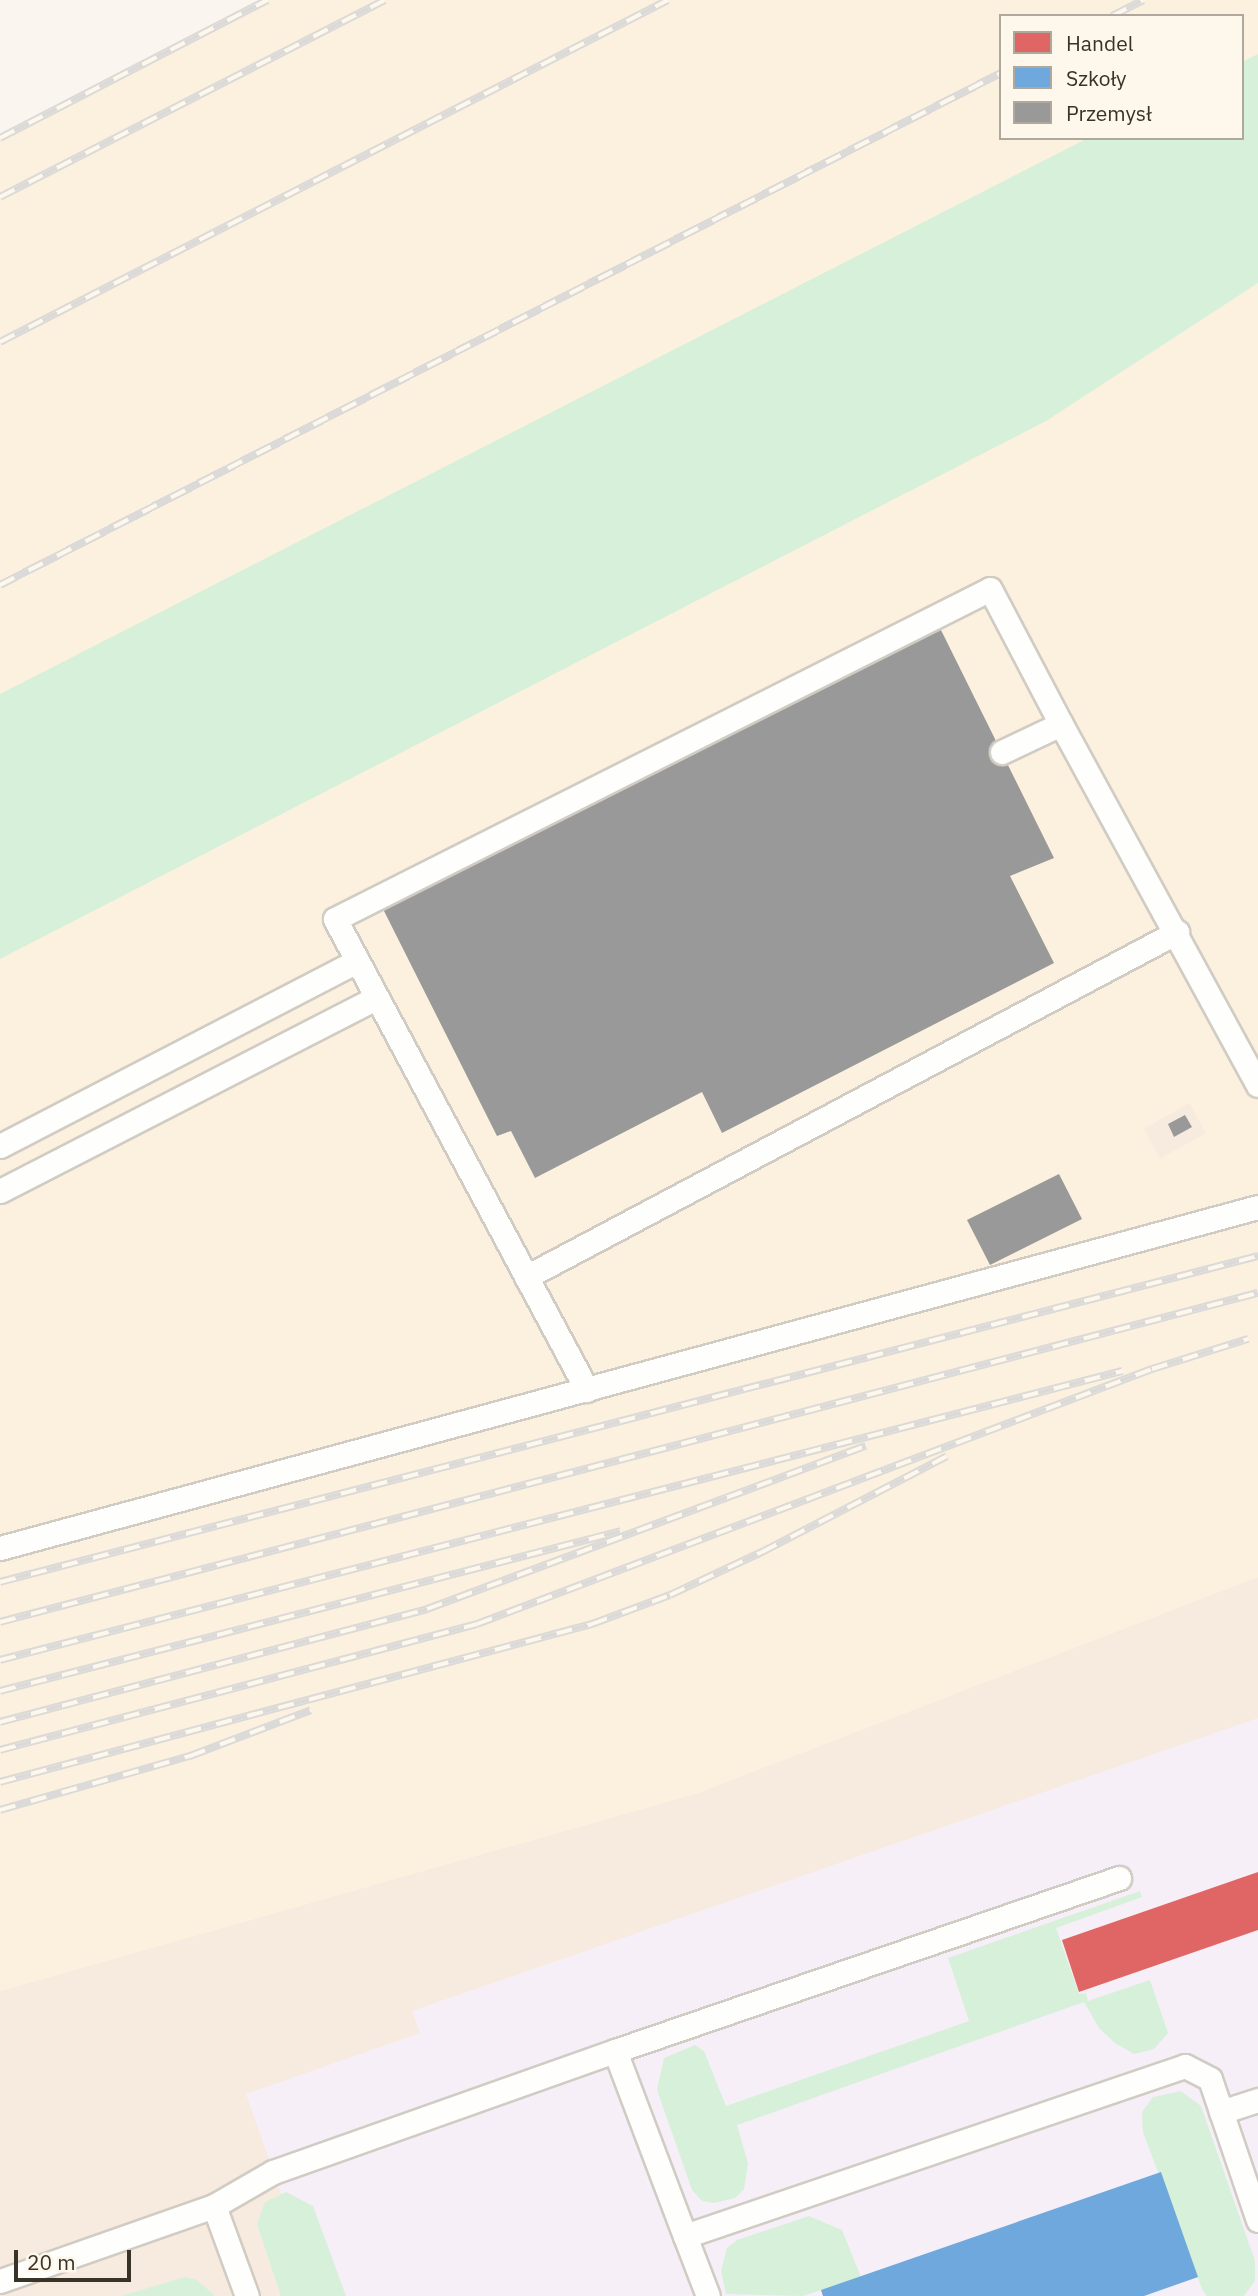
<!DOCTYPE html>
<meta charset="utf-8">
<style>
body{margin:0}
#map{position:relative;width:1258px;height:2296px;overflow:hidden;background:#faf6ef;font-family:"IBM Plex Sans",sans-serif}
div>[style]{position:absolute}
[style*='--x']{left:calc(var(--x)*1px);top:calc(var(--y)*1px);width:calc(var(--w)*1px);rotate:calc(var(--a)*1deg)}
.built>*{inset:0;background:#fcf1de}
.industrial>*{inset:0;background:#f7ebdf}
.education>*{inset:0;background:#f6eff7}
.green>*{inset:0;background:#d7f0da}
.shops>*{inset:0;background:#e06666}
.schools>*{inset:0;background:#6fa8dc}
.industry>*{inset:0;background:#999}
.roads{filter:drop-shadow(2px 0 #d1ccc3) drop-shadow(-2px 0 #d1ccc3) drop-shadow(0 2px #d1ccc3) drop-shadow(0 -2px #d1ccc3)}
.lane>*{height:23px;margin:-11.5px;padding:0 11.5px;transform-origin:11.5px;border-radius:11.5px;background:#fefefd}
.rail>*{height:8px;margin-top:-4px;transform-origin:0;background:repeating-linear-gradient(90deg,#fef7eb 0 16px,#dbdad8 0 32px);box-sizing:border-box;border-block:2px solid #dbdad8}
span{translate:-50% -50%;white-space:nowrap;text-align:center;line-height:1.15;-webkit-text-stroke:7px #fef7eb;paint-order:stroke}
.legend{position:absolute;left:999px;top:14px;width:245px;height:126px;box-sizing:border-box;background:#fef7eb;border:2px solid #afa99d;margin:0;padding:9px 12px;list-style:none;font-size:21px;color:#393327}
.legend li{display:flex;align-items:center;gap:14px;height:35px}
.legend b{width:35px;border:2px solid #afa99d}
.scale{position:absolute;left:14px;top:2250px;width:117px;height:32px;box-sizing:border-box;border:4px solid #393327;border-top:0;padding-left:9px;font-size:21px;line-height:24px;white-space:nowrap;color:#393327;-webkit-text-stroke:5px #fef7eb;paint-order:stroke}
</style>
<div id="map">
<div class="built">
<div style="clip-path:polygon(evenodd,258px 0,1258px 0,1258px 1577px,698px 1793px,0 1991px,0 136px,258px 0,1001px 16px,1242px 16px,1242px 138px,1001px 138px,1001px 16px)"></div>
</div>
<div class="industrial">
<div style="clip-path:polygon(1189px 1103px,1206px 1133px,1160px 1159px,1144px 1129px)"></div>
<div style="clip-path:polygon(1258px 1577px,1258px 2296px,0 2296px,0 1991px,698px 1793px)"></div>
</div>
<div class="education">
<div style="clip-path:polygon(1258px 1718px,1258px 2296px,317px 2296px,246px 2094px,420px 2033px,412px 2011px)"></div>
</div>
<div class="green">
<div style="clip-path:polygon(1258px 54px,1258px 283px,1046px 421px,0 959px,0 694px,1088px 138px,1242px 138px,1242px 62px)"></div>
<div style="clip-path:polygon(1140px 1891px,1142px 1897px,1056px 1928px,1079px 1994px,1086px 1993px,1088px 2001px,1150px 1980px,1168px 2033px,1154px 2049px,1134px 2054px,1115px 2043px,1099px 2028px,1084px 2002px,737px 2125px,748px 2163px,744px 2189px,735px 2198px,714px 2203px,702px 2201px,692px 2190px,657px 2090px,664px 2058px,695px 2045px,704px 2051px,726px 2106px,969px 2021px,948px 1958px)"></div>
<div style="clip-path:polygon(1181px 2091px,1201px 2106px,1255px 2261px,1255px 2281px,1244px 2296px,1207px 2296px,1202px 2289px,1143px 2132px,1142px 2112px,1153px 2097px)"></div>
<div style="clip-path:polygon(286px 2192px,313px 2206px,346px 2296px,281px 2296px,257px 2224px,265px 2202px)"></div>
<div style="clip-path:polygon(809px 2216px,842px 2230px,861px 2277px,803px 2296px,726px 2294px,721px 2271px,727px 2248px,737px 2240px)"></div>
<div style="clip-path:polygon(185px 2277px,197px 2280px,215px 2296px,121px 2296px)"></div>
</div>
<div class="shops">
<div style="clip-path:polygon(1258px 1872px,1258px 1930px,1079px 1992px,1062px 1940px)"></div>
</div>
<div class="schools">
<div style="clip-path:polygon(1161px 2172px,1198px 2277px,1144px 2296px,823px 2296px,821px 2290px)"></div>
</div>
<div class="industry">
<div style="clip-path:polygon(939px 626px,1054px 858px,1010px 876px,1054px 963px,722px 1133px,702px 1092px,535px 1178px,511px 1131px,497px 1136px,381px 905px)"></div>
<div style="clip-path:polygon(1185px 1115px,1192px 1127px,1174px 1137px,1168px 1124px)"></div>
<div style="clip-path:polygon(1059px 1174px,1082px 1219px,990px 1265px,967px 1220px)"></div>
</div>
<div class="roads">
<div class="lane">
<div style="--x:1002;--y:752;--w:65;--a:-25.4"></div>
<div style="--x:1061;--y:724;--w:411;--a:61.4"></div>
<div style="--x:0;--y:1146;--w:402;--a:-27.4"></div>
<div style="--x:0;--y:1191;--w:423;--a:-27.2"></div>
<div style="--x:526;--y:1277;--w:737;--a:-27.92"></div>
<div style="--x:587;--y:1390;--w:534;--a:-118.15"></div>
<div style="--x:335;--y:919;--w:733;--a:-26.74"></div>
<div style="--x:990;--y:589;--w:153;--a:62.3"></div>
<div style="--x:0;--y:1548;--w:1303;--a:-15.17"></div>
<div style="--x:615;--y:2051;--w:533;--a:-18.94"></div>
<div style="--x:1221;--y:2112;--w:39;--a:-18"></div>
<div style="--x:214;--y:2206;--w:68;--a:-30"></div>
<div style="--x:273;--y:2172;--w:363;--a:-19.5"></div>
<div style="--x:615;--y:2051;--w:198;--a:69.3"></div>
<div style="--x:0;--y:2281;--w:227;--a:-19.3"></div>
<div style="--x:214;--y:2206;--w:96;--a:69.9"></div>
<div style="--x:708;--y:2296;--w:64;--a:-111"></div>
<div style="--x:685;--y:2236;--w:528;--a:-18.78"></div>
<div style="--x:1185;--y:2066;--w:28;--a:27"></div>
<div style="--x:1210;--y:2079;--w:149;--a:71.2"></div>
</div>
</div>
<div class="rail">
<div style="--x:1112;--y:16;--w:35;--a:-27"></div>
<div style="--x:0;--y:138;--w:301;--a:-27.3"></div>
<div style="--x:0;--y:197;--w:432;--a:-27.1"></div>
<div style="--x:0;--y:342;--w:750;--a:-27.11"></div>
<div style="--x:0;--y:585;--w:1124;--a:-27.09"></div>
<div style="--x:0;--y:1582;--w:1300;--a:-14.53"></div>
<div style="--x:0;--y:1622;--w:1300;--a:-14.66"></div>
<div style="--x:0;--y:1660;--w:1159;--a:-14.44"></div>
<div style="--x:0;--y:1691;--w:641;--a:-14.45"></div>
<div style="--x:0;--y:1722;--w:442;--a:-14.8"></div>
<div style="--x:427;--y:1609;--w:468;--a:-20.4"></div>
<div style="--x:0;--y:1750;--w:493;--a:-14.8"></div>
<div style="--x:477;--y:1624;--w:722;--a:-20.7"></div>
<div style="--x:1152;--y:1369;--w:101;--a:-17.4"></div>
<div style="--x:0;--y:1782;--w:613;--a:-14.94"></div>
<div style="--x:592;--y:1624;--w:83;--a:-20.4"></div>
<div style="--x:670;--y:1595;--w:102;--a:-25.1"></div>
<div style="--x:762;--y:1552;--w:208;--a:-27.4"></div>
<div style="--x:0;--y:1810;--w:198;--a:-15.9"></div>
<div style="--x:190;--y:1756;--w:129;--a:-20.8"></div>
</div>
<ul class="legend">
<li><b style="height:19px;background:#e06666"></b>Handel</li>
<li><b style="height:19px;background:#6fa8dc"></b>Szkoły</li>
<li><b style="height:19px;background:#999"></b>Przemysł</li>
</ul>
<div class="scale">20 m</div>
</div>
